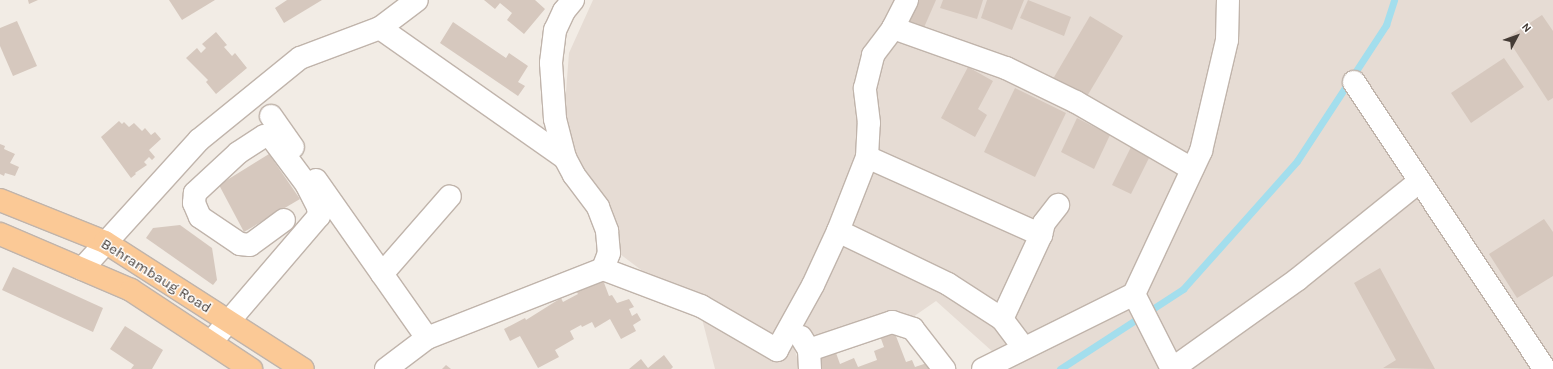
<!DOCTYPE html>
<style>
body{margin:0}
#map{position:relative;width:1553px;height:369px;overflow:hidden;background:#f2ece5;font-family:Karla,sans-serif}
div>[style]{position:absolute}
[style*='--x']{left:calc(var(--x)*1px);top:calc(var(--y)*1px);width:calc(var(--w)*1px);rotate:calc(var(--a)*1deg)}
.residential>*{inset:0;background:#e6dcd4}
.stream>*{height:7px;margin:-3.5px;padding:0 3.5px;transform-origin:3.5px;border-radius:3.5px;background:#a3deed}
.building>*{inset:0;background:#d6c8be}
.roads{filter:drop-shadow(1px 0 #c0b4ab) drop-shadow(-1px 0 #c0b4ab) drop-shadow(0 1px #c0b4ab) drop-shadow(0 -1px #c0b4ab)}
.minor>*{height:22px;margin:-11px;padding:0 11px;transform-origin:11px;border-radius:11px;background:#fff}
.major>*{height:22px;margin:-11px;padding:0 11px;transform-origin:11px;border-radius:11px;background:#fbc996}
span{translate:-50% -50%;white-space:nowrap;text-align:center;line-height:1.15;-webkit-text-stroke:3px #fff;paint-order:stroke}
.street-label{font-size:15px;color:#443b35}
.north{position:absolute;left:1497px;top:16px;width:40px;height:40px;-webkit-text-stroke:3px #fff;paint-order:stroke;rotate:49deg;font-size:11px;font-weight:700;line-height:16px;text-align:center;color:#443b35}
.north::after{content:'';display:block;margin:auto;width:14px;height:18px;background:#443b35;clip-path:polygon(50% 0,100% 100%,50% 72%,0 100%)}
</style>
<div id="map">
<div class="residential">
<div style="clip-path:polygon(593px 0,1553px 0,1553px 369px,1012px 369px,936px 301px,900px 326px,794px 348px,801px 369px,715px 369px,701px 315px,608px 245px,563px 130px,569px 53px)"></div>
</div>
<div class="stream">
<div style="--x:1060;--y:369;--w:147;--a:-33"></div>
<div style="--x:1183;--y:289;--w:171;--a:-48.3"></div>
<div style="--x:1297;--y:161;--w:163;--a:-56.8"></div>
<div style="--x:1386;--y:25;--w:26;--a:-72"></div>
</div>
<div class="building">
<div style="clip-path:polygon(28px 0,38px 0,29px 4px)"></div>
<div style="clip-path:polygon(169px 0,215px 0,182px 20px)"></div>
<div style="clip-path:polygon(287px 0,322px 0,284px 23px,275px 8px)"></div>
<div style="clip-path:polygon(484px 0,535px 0,545px 9px,524px 34px,507px 20px,512px 13px,500px 3px,495px 9px)"></div>
<div style="clip-path:polygon(913px 0,936px 0,922px 32px,903px 23px)"></div>
<div style="clip-path:polygon(943px 0,983px 0,977px 19px,940px 8px)"></div>
<div style="clip-path:polygon(987px 0,1024px 0,1012px 30px,981px 18px)"></div>
<div style="clip-path:polygon(1028px 0,1071px 17px,1064px 36px,1020px 18px)"></div>
<div style="clip-path:polygon(1542px 15px,1553px 31px,1553px 98px,1548px 101px,1507px 38px)"></div>
<div style="clip-path:polygon(1090px 16px,1123px 36px,1083px 103px,1050px 84px)"></div>
<div style="clip-path:polygon(17px 21px,37px 66px,13px 76px,0 46px,0 28px)"></div>
<div style="clip-path:polygon(453px 22px,506px 58px,509px 53px,528px 66px,518px 82px,525px 86px,518px 96px,440px 43px)"></div>
<div style="clip-path:polygon(216px 32px,227px 45px,224px 47px,232px 56px,235px 53px,247px 68px,216px 94px,206px 82px,208px 80px,186px 58px,197px 48px,201px 53px,206px 48px,202px 44px)"></div>
<div style="clip-path:polygon(1504px 58px,1524px 87px,1471px 123px,1451px 93px)"></div>
<div style="clip-path:polygon(968px 67px,993px 81px,978px 109px,987px 115px,975px 137px,941px 118px)"></div>
<div style="clip-path:polygon(1015px 88px,1066px 113px,1035px 177px,984px 152px)"></div>
<div style="clip-path:polygon(1077px 118px,1110px 135px,1094px 169px,1061px 152px)"></div>
<div style="clip-path:polygon(119px 121px,122px 124px,124px 122px,129px 127px,134px 123px,142px 131px,145px 128px,151px 135px,155px 132px,161px 139px,149px 150px,155px 157px,152px 160px,149px 157px,144px 162px,147px 165px,135px 173px,136px 174px,131px 178px,101px 137px)"></div>
<div style="clip-path:polygon(0 144px,5px 146px,4px 149px,15px 154px,10px 163px,19px 167px,15px 176px,5px 173px,4px 176px,0 174px)"></div>
<div style="clip-path:polygon(1131px 147px,1150px 156px,1131px 194px,1112px 185px)"></div>
<div style="clip-path:polygon(269px 154px,300px 199px,244px 232px,219px 185px)"></div>
<div style="clip-path:polygon(1544px 219px,1553px 232px,1553px 276px,1517px 298px,1489px 254px)"></div>
<div style="clip-path:polygon(180px 225px,212px 248px,217px 280px,213px 285px,146px 238px,153px 228px)"></div>
<div style="clip-path:polygon(13px 267px,103px 308px,93px 332px,2px 290px)"></div>
<div style="clip-path:polygon(1380px 268px,1435px 369px,1383px 368px,1396px 360px,1354px 283px)"></div>
<div style="clip-path:polygon(603px 280px,609px 296px,612px 295px,617px 303px,629px 299px,634px 307px,629px 309px,632px 316px,637px 313px,641px 320px,633px 325px,636px 331px,621px 339px,610px 319px,595px 328px,592px 322px,582px 327px,581px 325px,570px 331px,574px 339px,555px 350px,559px 357px,538px 368px,520px 336px,510px 341px,504px 329px,525px 318px,526px 320px,561px 298px,563px 302px,578px 294px,575px 289px)"></div>
<div style="clip-path:polygon(125px 326px,163px 350px,152px 369px,131px 369px,134px 365px,110px 349px)"></div>
<div style="clip-path:polygon(894px 331px,906px 362px,912px 360px,915px 367px,930px 362px,933px 369px,820px 369px,817px 360px,836px 353px,840px 364px,854px 358px,858px 367px,877px 360px,874px 351px,884px 347px,880px 336px)"></div>
<div style="clip-path:polygon(664px 355px,673px 367px,671px 369px,629px 369px,641px 359px,648px 368px)"></div>
<div style="clip-path:polygon(446px 365px,451px 369px,442px 369px)"></div>
</div>
<div class="roads">
<div class="minor">
<div style="--x:573;--y:0;--w:14;--a:129"></div>
<div style="--x:564;--y:11;--w:21;--a:115"></div>
<div style="--x:555;--y:30;--w:33;--a:97"></div>
<div style="--x:551;--y:63;--w:56;--a:85.9"></div>
<div style="--x:555;--y:119;--w:40;--a:75.6"></div>
<div style="--x:565;--y:158;--w:19;--a:62"></div>
<div style="--x:574;--y:175;--w:40;--a:53"></div>
<div style="--x:598;--y:207;--w:26;--a:69"></div>
<div style="--x:607;--y:231;--w:22;--a:85"></div>
<div style="--x:609;--y:253;--w:17;--a:111"></div>
<div style="--x:380;--y:28;--w:226;--a:35.1"></div>
<div style="--x:893;--y:28;--w:120;--a:19.5"></div>
<div style="--x:1006;--y:68;--w:78;--a:25.9"></div>
<div style="--x:1076;--y:102;--w:134;--a:30"></div>
<div style="--x:1354;--y:82;--w:345;--a:56.4"></div>
<div style="--x:271;--y:116;--w:38;--a:55"></div>
<div style="--x:867;--y:157;--w:191;--a:24.1"></div>
<div style="--x:316;--y:180;--w:193;--a:54.9"></div>
<div style="--x:838;--y:231;--w:122;--a:25.7"></div>
<div style="--x:948;--y:284;--w:64;--a:32.9"></div>
<div style="--x:1002;--y:319;--w:36;--a:53"></div>
<div style="--x:82;--y:269;--w:174;--a:-47.8"></div>
<div style="--x:199;--y:140;--w:130;--a:-39.1"></div>
<div style="--x:300;--y:58;--w:85;--a:-20.6"></div>
<div style="--x:380;--y:28;--w:46;--a:-37.1"></div>
<div style="--x:382;--y:274;--w:103;--a:-48.9"></div>
<div style="--x:1134;--y:294;--w:84;--a:63.1"></div>
<div style="--x:1172;--y:369;--w:155;--a:-35.5"></div>
<div style="--x:1298;--y:279;--w:156;--a:-38.8"></div>
<div style="--x:1002;--y:319;--w:93;--a:-65.1"></div>
<div style="--x:1041;--y:235;--w:12;--a:-76"></div>
<div style="--x:1044;--y:223;--w:23;--a:-52"></div>
<div style="--x:801;--y:337;--w:15;--a:58"></div>
<div style="--x:809;--y:350;--w:19;--a:87"></div>
<div style="--x:211;--y:342;--w:166;--a:-49.4"></div>
<div style="--x:319;--y:216;--w:9;--a:-96"></div>
<div style="--x:318;--y:207;--w:25;--a:-117"></div>
<div style="--x:307;--y:185;--w:59;--a:-126.7"></div>
<div style="--x:272;--y:138;--w:8;--a:-166"></div>
<div style="--x:264;--y:136;--w:31;--a:147"></div>
<div style="--x:238;--y:153;--w:59;--a:137.1"></div>
<div style="--x:195;--y:193;--w:10;--a:96"></div>
<div style="--x:194;--y:203;--w:15;--a:67"></div>
<div style="--x:200;--y:217;--w:48;--a:34"></div>
<div style="--x:240;--y:244;--w:10;--a:6"></div>
<div style="--x:250;--y:245;--w:42;--a:-36.3"></div>
<div style="--x:809;--y:350;--w:88;--a:-18.6"></div>
<div style="--x:892;--y:322;--w:22;--a:18"></div>
<div style="--x:913;--y:329;--w:51;--a:52.2"></div>
<div style="--x:386;--y:369;--w:51;--a:-37.1"></div>
<div style="--x:427;--y:338;--w:189;--a:-21.4"></div>
<div style="--x:603;--y:269;--w:105;--a:20.7"></div>
<div style="--x:701;--y:306;--w:88;--a:30.1"></div>
<div style="--x:777;--y:350;--w:74;--a:-61"></div>
<div style="--x:813;--y:285;--w:60;--a:-65.2"></div>
<div style="--x:838;--y:231;--w:79;--a:-68.6"></div>
<div style="--x:867;--y:157;--w:34;--a:-87"></div>
<div style="--x:869;--y:123;--w:35;--a:-97"></div>
<div style="--x:865;--y:88;--w:34;--a:-76"></div>
<div style="--x:873;--y:55;--w:34;--a:-53"></div>
<div style="--x:893;--y:28;--w:31;--a:-63"></div>
<div style="--x:983;--y:369;--w:169;--a:-26.4"></div>
<div style="--x:1134;--y:294;--w:158;--a:-64.9"></div>
<div style="--x:1201;--y:151;--w:114;--a:-76.8"></div>
<div style="--x:1227;--y:40;--w:40;--a:-88.6"></div>
</div>
<div class="major">
<div style="--x:0;--y:200;--w:113;--a:21.8"></div>
<div style="--x:105;--y:242;--w:235;--a:32.7"></div>
<div style="--x:0;--y:234;--w:142;--a:23.1"></div>
<div style="--x:131;--y:290;--w:144;--a:33.4"></div>
</div>
</div>
<div class="street-label">
<span style="left:156px;top:276px;rotate:32deg">Behrambaug Road</span>
</div>
<div class="north">N</div>
</div>
